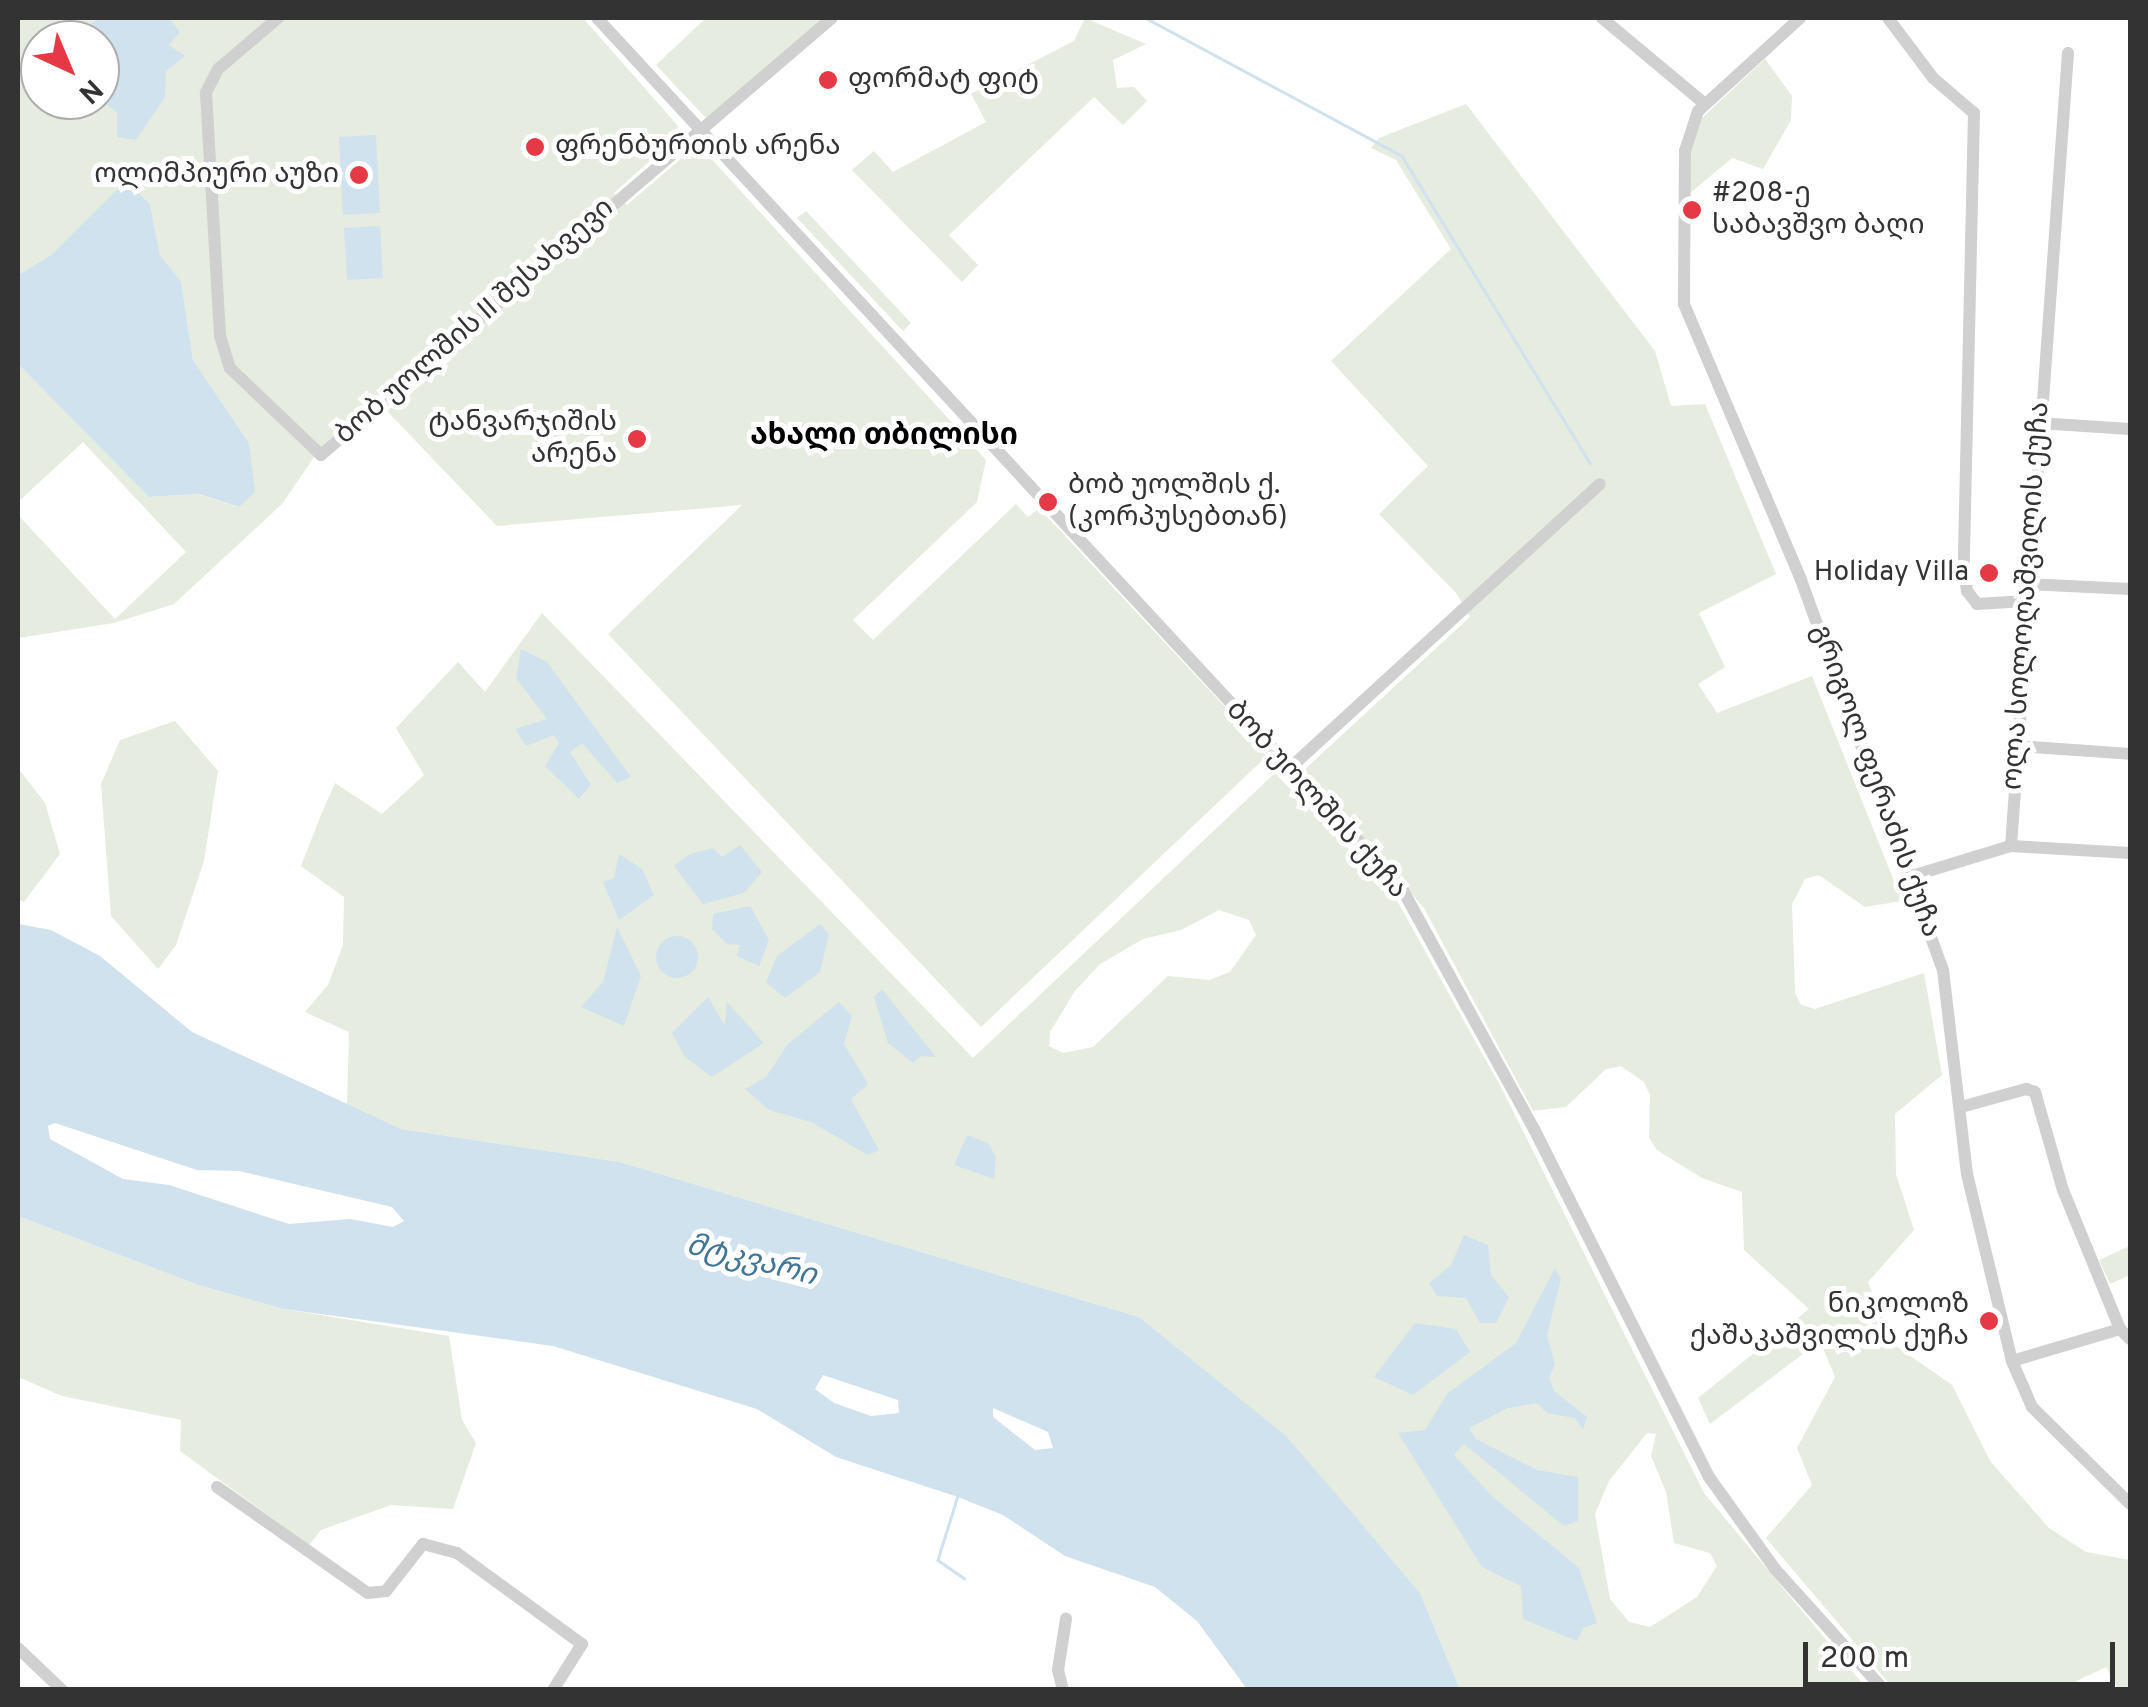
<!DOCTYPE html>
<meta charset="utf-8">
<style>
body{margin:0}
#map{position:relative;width:2148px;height:1707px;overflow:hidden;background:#fff;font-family:Overpass,"Noto Sans Georgian",sans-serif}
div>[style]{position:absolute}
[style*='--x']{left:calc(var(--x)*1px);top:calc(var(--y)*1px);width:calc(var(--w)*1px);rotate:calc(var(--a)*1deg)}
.green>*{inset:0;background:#e6ecdf}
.water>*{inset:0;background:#cfe2ee}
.round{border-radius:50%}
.stream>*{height:2.5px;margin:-1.25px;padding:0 1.25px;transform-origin:1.25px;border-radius:1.25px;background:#cfe2ee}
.minor>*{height:12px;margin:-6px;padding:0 6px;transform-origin:6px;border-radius:6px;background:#d0d0d0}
.dots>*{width:28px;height:28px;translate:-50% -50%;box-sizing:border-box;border:5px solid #fff;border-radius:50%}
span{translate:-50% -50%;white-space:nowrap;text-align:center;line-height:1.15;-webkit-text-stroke:10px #fff;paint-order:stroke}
.poi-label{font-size:28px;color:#333}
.left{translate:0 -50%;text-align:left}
.right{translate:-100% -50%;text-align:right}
.street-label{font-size:28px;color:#333}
.neighbourhood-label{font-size:30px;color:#000;font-weight:700}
.water-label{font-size:30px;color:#3f7597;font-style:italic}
.frame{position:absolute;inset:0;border:20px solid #333;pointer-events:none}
.north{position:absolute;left:20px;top:20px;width:100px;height:100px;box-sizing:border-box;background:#fff;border:2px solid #adadad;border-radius:50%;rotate:136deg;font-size:28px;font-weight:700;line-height:40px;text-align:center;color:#333}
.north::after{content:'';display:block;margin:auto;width:35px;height:45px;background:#e63946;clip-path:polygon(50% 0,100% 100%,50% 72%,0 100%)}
.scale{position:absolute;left:1803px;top:1642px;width:312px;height:45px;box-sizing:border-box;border:5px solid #333;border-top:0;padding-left:12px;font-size:30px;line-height:35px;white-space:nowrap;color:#333;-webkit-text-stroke:8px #fff;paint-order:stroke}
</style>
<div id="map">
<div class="green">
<div style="clip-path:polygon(evenodd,18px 18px,583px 18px,678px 126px,675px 138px,614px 193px,627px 205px,690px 151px,707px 154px,986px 460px,977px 502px,853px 620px,873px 640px,1016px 504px,1028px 517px,1039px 508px,1269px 754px,981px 1027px,608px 634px,742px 505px,497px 526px,387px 411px,452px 359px,444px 355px,314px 457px,282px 504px,174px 604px,114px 623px,18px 638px,18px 515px,115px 619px,186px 552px,83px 442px,18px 502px,18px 364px,149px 497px,198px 494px,238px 507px,249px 443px,193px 360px,181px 283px,160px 255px,150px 204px,127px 182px,51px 255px,18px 275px,18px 18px,40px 40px,100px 40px,100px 100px,40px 100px,40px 40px)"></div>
<div style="clip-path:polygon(706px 18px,827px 18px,706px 118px,656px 65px)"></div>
<div style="clip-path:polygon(1085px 18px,1146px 44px,1113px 60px,1117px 88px,1134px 87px,1147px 101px,1123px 125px,1094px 97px,949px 235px,978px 265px,962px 282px,852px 170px,874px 151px,893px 172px,986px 122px,971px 94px,1074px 41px)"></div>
<div style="clip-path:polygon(1765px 59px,1792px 96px,1791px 120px,1763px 169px,1732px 158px,1682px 200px,1690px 145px,1702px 118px)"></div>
<div style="clip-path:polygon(1466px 104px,1655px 351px,1671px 406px,1705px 404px,1776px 574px,1699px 613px,1725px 667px,1698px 684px,1717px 713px,1812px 676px,1902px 901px,1865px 907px,1819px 875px,1805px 879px,1792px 904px,1795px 993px,1801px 1005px,1815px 1009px,1924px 973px,1942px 1075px,1895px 1114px,1896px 1174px,1914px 1230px,1868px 1282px,1893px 1344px,1952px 1385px,1990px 1461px,2049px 1528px,2086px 1552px,2130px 1560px,2130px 1689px,2118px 1689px,2106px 1667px,2060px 1689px,1894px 1689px,1766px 1538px,1812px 1485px,1797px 1448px,1835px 1377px,1820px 1341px,1710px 1424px,1698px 1398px,1809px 1309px,1744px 1250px,1742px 1192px,1702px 1178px,1657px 1150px,1649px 1138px,1650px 1095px,1644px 1082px,1621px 1066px,1606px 1069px,1566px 1107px,1533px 1111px,1424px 908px,1304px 770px,1470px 617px,1457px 594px,1379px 514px,1428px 466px,1331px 361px,1451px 249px,1396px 160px,1371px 148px,1379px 138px)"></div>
<div style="clip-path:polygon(806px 211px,911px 323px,903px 331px,797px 218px)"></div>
<div style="clip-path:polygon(evenodd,542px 613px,973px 1058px,1275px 773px,1395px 897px,1503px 1091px,1704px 1493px,1867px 1689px,1460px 1689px,1420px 1593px,1362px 1524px,1256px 1412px,1139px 1317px,620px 1162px,401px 1129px,347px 1105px,349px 1032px,305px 1012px,328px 985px,343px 945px,344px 897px,301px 866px,321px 815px,335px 783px,382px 814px,424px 775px,396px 728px,458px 662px,485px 692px,542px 613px,1219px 910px,1249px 920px,1256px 935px,1230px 972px,1209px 980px,1168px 976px,1093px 1047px,1063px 1053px,1049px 1046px,1050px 1032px,1075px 991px,1100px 964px,1143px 939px,1181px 930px,1219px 910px,542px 613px,1647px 1433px,1656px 1434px,1651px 1456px,1666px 1492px,1674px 1543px,1710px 1553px,1717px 1566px,1697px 1597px,1650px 1627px,1629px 1622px,1610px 1599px,1595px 1514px,1609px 1481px,1647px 1433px)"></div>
<div style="clip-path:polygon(175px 721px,218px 771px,204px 861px,176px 945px,158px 969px,111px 916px,101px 784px,120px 740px)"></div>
<div style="clip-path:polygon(18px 768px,45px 803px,60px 854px,24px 902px,18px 899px)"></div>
<div style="clip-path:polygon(18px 1216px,198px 1285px,284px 1309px,449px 1336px,462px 1420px,476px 1443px,453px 1509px,391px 1505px,321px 1530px,309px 1545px,180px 1451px,181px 1420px,62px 1396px,18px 1377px)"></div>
<div style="clip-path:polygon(2130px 1246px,2130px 1275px,2110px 1284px,2099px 1260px)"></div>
</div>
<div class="water">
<div style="clip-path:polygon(101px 18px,169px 18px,180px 32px,169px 45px,185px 56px,166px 71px,165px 97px,136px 140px,117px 137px,117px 112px,103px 102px,111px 90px,100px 84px,105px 73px,100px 40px,90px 24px)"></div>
<div style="clip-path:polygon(376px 135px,380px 213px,343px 215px,339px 137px)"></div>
<div style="clip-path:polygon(126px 181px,150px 204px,160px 255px,181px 282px,193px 360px,249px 443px,255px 492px,239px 507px,199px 494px,149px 497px,18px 364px,18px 275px,51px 255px)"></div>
<div style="clip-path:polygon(380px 226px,383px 278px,347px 280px,344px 228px)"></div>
<div style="clip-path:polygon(521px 649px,547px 662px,631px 777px,617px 783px,582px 743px,570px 752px,591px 785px,579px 799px,545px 766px,559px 743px,554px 735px,526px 746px,515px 729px,547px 719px,516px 678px)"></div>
<div style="clip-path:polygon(740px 845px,762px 872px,744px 893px,703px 904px,674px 866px,690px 854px,713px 848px,722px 857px)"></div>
<div style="clip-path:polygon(619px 854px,642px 869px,654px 895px,619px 920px,603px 882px,614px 878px)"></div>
<div style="clip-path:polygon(750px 906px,769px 940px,759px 966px,737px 956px,740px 945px,727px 944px,712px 929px,713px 914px)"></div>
<div style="clip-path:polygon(evenodd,18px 924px,51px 930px,100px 956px,192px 1032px,401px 1129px,620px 1162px,1139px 1317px,1285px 1435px,1362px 1524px,1420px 1593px,1460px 1689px,1247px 1689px,1197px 1621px,1155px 1587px,1065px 1556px,1003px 1515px,958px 1497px,836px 1457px,757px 1409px,553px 1346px,284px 1309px,198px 1285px,18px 1216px,18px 924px,55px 1123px,197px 1170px,239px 1171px,392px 1207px,404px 1221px,393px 1227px,350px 1219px,289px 1224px,169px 1185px,123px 1179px,50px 1139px,48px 1126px,55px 1123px,18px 924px,823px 1375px,898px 1400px,899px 1413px,871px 1416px,834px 1403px,815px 1389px,823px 1375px,18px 924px,993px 1408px,1048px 1432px,1053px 1448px,1035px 1450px,993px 1417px,993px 1408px)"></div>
<div style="clip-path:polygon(820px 924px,829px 934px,820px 972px,785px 998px,766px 982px,777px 956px)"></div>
<div style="clip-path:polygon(617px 927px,641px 976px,624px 1026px,581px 1007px,603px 982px)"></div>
<div class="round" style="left:656px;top:936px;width:42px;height:42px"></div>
<div style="clip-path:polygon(882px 989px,908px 1022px,936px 1057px,921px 1056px,913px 1063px,888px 1043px,874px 997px)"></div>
<div style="clip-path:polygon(708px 997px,725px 1026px,727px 1002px,764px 1043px,712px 1077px,685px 1057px,672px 1033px)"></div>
<div style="clip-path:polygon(839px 1002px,852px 1016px,844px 1044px,868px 1084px,851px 1099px,879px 1150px,868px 1155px,811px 1122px,769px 1110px,745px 1089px,766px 1077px,788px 1044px)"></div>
<div style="clip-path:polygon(967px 1135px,988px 1143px,996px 1157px,994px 1179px,954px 1165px)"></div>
<div style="clip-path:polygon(1464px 1235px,1488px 1245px,1491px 1275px,1509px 1297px,1496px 1323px,1480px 1323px,1466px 1298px,1437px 1296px,1429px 1283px,1451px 1265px)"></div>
<div style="clip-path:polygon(1555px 1268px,1561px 1279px,1547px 1335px,1555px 1364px,1549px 1378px,1554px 1391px,1587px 1417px,1583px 1430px,1575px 1418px,1547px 1413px,1537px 1403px,1508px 1408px,1469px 1428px,1476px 1439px,1537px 1470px,1578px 1477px,1578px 1521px,1564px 1526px,1464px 1444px,1454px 1455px,1492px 1496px,1579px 1568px,1597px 1623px,1583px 1628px,1577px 1641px,1523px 1619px,1521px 1586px,1482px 1567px,1398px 1433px,1425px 1430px,1447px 1394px,1516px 1343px)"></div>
<div style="clip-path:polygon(1415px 1323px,1456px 1329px,1470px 1352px,1413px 1395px,1374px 1377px)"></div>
</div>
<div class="stream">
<div style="--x:1146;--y:18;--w:291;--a:28.3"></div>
<div style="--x:1402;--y:156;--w:360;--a:58.5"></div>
<div style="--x:958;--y:1496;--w:67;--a:107.4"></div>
<div style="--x:938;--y:1560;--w:32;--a:35"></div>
</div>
<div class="minor">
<div style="--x:278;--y:18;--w:79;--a:139.6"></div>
<div style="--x:218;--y:69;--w:27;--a:117"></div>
<div style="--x:206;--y:93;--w:243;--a:86.7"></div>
<div style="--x:220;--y:336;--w:34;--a:73"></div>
<div style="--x:230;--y:368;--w:126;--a:43.7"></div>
<div style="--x:321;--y:455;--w:672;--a:-40.54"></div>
<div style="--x:597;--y:18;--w:1184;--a:47.22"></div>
<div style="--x:1401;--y:887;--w:276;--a:61.2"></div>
<div style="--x:1534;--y:1129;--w:390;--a:63.3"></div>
<div style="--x:1709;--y:1477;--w:113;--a:54.3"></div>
<div style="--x:1775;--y:1569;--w:163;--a:48"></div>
<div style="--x:1602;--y:18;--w:134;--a:39.9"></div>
<div style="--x:1800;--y:18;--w:138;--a:137.6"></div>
<div style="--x:1698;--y:111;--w:42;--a:108"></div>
<div style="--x:1685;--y:151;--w:153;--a:90.4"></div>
<div style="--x:1684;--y:304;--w:300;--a:67"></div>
<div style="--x:1801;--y:580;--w:415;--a:70"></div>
<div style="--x:1943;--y:970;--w:205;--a:83.3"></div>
<div style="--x:1967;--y:1174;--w:192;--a:76.5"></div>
<div style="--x:2012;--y:1361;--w:50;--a:66.5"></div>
<div style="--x:2032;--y:1407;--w:138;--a:44.7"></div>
<div style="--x:1888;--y:18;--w:75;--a:53.1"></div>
<div style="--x:1933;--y:78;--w:54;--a:40.5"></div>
<div style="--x:1974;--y:113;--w:451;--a:91.3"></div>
<div style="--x:1964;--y:564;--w:27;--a:84"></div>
<div style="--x:1967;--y:591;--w:16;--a:52"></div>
<div style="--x:1977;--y:604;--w:48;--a:-3.6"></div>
<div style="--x:2038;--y:423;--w:92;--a:3.7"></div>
<div style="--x:2026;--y:584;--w:104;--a:2.8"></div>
<div style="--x:2017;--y:746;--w:113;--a:4"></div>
<div style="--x:1290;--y:768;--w:420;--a:-42.5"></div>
<div style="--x:2011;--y:846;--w:795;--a:-85.89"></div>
<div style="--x:1912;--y:876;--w:103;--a:-16.9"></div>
<div style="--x:2011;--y:846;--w:119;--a:3.4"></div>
<div style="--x:1961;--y:1107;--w:67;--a:-15.5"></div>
<div style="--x:2026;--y:1089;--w:9;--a:18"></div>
<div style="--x:2035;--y:1092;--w:102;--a:74.1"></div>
<div style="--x:2063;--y:1190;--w:150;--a:67.7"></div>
<div style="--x:2012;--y:1361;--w:113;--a:-16.5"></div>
<div style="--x:2120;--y:1329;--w:14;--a:45"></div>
<div style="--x:217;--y:1487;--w:184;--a:35.1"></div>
<div style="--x:368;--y:1593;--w:18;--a:-6"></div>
<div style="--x:386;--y:1591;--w:60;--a:-51.8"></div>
<div style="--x:423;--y:1544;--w:35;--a:15"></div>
<div style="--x:457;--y:1553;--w:155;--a:36.1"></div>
<div style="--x:582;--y:1644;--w:54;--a:122.2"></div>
<div style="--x:18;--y:1648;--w:61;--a:43.7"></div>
<div style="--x:1063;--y:1690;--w:21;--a:-104"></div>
<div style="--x:1058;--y:1670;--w:52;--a:-81.1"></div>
</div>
<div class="dots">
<div style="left:828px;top:80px;background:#e63946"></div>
<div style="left:535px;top:147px;background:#e63946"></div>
<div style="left:359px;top:175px;background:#e63946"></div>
<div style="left:1692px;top:210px;background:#e63946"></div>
<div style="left:637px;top:439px;background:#e63946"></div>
<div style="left:1048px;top:502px;background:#e63946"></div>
<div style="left:1989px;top:573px;background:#e63946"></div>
<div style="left:1989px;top:1321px;background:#e63946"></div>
</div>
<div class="poi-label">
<span class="left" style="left:848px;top:80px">ფორმატ ფიტ</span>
<span class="left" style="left:555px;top:147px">ფრენბურთის არენა</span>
<span class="right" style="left:339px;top:175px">ოლიმპიური აუზი</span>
<span class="left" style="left:1712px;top:210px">#208-ე<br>საბავშვო ბაღი</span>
<span class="right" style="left:617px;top:439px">ტანვარჯიშის<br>არენა</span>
<span class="left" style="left:1068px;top:502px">ბობ უოლშის ქ.<br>(კორპუსებთან)</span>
<span class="right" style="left:1969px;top:573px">Holiday Villa</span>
<span class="right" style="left:1969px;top:1321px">ნიკოლოზ<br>ქაშაკაშვილის ქუჩა</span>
</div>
<div class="street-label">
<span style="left:475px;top:322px;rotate:-41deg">ბობ უოლშის II შესახვევი</span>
<span style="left:2027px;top:596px;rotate:-86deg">ოლა სოლოღაშვილის ქუჩა</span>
<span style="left:1875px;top:781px;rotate:70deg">გრიგოლ ფერაძის ქუჩა</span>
<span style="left:1316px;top:800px;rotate:48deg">ბობ უოლშის ქუჩა</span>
</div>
<div class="neighbourhood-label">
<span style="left:884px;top:437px">ახალი თბილისი</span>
</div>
<div class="water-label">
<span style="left:751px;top:1262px;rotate:14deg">მტკვარი</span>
</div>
<div class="frame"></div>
<div class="north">N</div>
<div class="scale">200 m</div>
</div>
